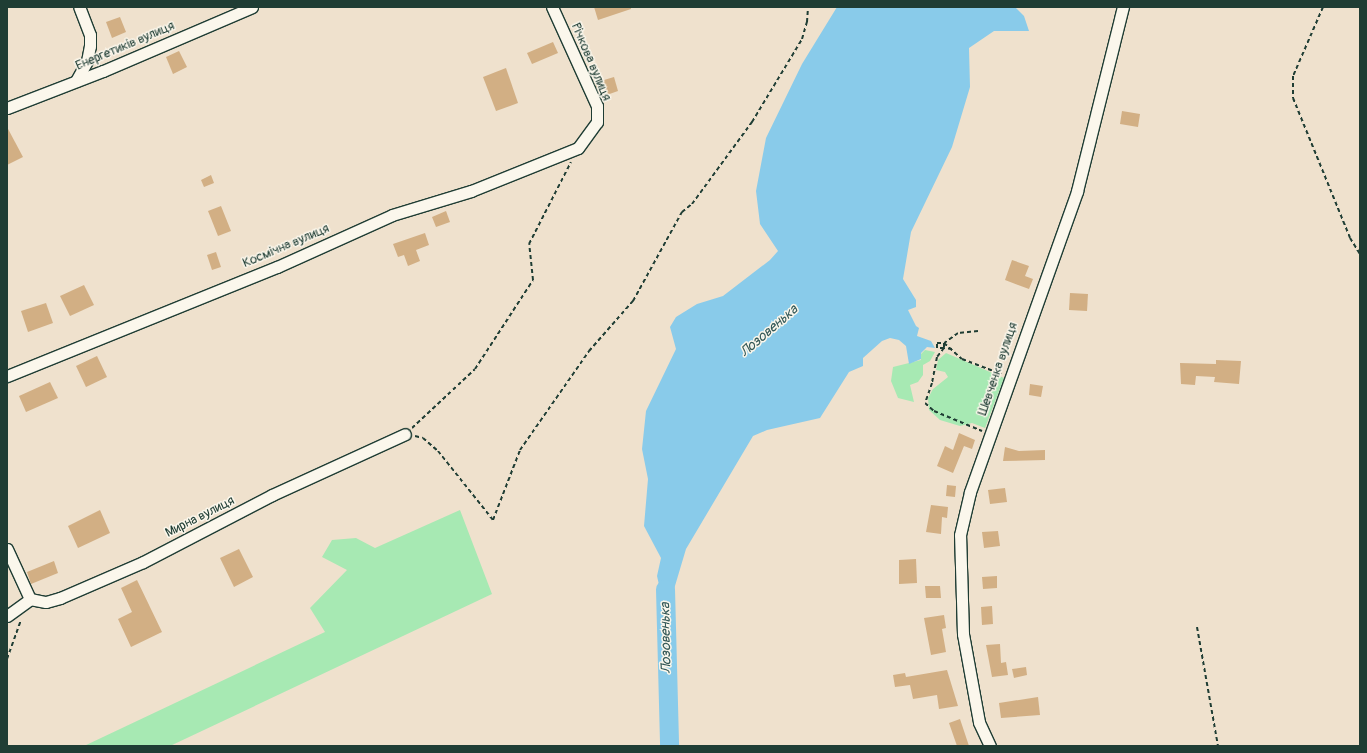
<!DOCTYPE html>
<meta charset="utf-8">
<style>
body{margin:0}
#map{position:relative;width:1367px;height:753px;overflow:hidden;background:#efe1cd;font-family:Pangolin,sans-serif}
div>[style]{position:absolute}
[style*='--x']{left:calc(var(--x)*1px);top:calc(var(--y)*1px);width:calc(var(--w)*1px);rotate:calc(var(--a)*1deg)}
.green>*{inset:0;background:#a7e9b3}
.water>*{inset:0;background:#89cbea}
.river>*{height:19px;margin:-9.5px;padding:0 9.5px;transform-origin:9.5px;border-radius:9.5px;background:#89cbea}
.building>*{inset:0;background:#d2af84}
.path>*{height:2px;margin-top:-1px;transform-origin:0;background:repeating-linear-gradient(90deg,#1f3d34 0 4px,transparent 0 7px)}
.roads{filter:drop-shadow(1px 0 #1f3d34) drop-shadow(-1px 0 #1f3d34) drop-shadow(0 1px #1f3d34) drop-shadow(0 -1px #1f3d34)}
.street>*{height:11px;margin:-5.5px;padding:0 5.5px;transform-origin:5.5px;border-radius:5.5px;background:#fbf7ec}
span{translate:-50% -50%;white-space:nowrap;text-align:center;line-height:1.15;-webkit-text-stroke:3px #fbf7ec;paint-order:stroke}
.street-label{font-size:13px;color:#1f3d34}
.water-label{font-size:14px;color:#345958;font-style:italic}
.frame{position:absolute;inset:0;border:8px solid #1f3d34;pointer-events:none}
</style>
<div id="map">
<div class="green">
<div style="clip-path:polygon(925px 350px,935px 352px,930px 361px,923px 365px,923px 375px,918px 382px,910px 385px,914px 402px,898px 398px,891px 381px,893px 367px,921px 360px,921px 354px)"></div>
<div style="clip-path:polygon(946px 353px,1004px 378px,985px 428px,972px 423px,960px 426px,940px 420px,929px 410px,928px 398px,933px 389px,948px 377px,945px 372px,936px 370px,938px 360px)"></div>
<div style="clip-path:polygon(460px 510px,492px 594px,170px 746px,84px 746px,325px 632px,310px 608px,347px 570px,322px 557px,332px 540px,356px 538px,375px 548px)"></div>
</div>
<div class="water">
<div style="clip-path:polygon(837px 7px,1015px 7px,1024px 16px,1029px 31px,994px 31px,969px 48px,970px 87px,952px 147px,911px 232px,903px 279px,916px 300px,916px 307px,908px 310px,916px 326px,919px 328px,917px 336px,931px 341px,935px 348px,927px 347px,921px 353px,921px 359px,909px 364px,906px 346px,899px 340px,890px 338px,882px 341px,863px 358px,863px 366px,849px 372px,820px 418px,767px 430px,753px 436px,686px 549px,666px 616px,657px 576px,661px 558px,644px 526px,648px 479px,642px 449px,646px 411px,676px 349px,670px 327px,676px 317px,697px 304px,723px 296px,770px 260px,778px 251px,760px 224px,756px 191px,766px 138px,802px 64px)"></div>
</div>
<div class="river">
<div style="--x:665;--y:589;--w:157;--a:88.5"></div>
</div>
<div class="building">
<div style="clip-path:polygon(594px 7px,631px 7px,631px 9px,598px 20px)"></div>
<div style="clip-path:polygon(120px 17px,126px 32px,112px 38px,106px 22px)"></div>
<div style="clip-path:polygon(553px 42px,558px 53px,532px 64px,527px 53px)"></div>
<div style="clip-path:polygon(179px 51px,187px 67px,173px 74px,166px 57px)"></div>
<div style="clip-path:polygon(506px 68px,518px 103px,496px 111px,483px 77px)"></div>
<div style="clip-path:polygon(614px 77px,618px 91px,601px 97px,594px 83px)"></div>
<div style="clip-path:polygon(1122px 111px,1140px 114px,1138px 127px,1120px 124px)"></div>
<div style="clip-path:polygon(7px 127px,23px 157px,7px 165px)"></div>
<div style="clip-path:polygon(211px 175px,214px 183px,204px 187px,201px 180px)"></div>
<div style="clip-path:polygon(221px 206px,231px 231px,218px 236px,208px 211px)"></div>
<div style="clip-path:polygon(446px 211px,450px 222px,436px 227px,432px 217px)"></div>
<div style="clip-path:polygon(425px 233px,429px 245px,416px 250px,420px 261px,408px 266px,404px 255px,398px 257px,393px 244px)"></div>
<div style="clip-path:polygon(216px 252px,221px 267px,212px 270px,207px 255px)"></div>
<div style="clip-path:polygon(1012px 260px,1029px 266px,1025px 276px,1033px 279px,1029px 289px,1005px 280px)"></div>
<div style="clip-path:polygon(84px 285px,94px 305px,70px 316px,60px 296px)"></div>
<div style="clip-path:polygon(1070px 293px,1088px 294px,1087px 311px,1069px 310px)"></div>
<div style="clip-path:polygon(46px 303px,53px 323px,28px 332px,21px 311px)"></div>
<div style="clip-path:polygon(97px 356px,107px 377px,86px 387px,76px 366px)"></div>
<div style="clip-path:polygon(1216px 360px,1241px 361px,1239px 384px,1214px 382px,1215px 377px,1196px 376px,1195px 385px,1181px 384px,1180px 363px,1216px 364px)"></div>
<div style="clip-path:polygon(50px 382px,58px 398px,26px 412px,19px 396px)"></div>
<div style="clip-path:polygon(1030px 384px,1043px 386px,1041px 397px,1029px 395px)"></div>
<div style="clip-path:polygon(959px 433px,975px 440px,972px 449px,964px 446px,953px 473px,937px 466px,945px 446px,953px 450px)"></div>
<div style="clip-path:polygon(1005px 447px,1019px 451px,1045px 450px,1045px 460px,1003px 461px)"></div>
<div style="clip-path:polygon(947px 485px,956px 486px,955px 497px,946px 496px)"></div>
<div style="clip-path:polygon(1005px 488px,1007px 502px,990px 504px,988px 490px)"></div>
<div style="clip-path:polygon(931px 505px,948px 507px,947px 518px,942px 517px,941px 534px,926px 532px)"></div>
<div style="clip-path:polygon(100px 510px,110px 533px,78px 548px,68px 526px)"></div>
<div style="clip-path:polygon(998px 531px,1000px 546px,984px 548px,982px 532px)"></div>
<div style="clip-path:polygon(239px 549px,253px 577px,234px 587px,220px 558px)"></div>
<div style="clip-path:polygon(916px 559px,917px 583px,899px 584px,899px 560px)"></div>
<div style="clip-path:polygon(54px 561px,58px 573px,31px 584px,27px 572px)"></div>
<div style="clip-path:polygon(997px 576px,997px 588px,983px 589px,982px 577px)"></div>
<div style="clip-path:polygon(137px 580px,162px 632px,131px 647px,118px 619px,132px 612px,121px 588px)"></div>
<div style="clip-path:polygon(925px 586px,940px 586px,941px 598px,926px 598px)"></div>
<div style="clip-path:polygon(992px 606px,993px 624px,982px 625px,981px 607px)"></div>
<div style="clip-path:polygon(944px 615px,946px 628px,942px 629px,946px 652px,931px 655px,924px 618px)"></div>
<div style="clip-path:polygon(1000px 644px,1001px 663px,1006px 662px,1008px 675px,992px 677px,986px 645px)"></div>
<div style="clip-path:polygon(1026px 667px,1027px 675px,1014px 678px,1012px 669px)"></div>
<div style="clip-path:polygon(947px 670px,958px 706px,939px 709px,937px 695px,913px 699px,910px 685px,895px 687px,893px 675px,905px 673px,906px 677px)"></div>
<div style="clip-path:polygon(1038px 697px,1040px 715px,1001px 718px,999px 703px)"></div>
<div style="clip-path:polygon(960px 719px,969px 746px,957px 746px,949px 723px)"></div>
</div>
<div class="path">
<div style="--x:1323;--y:7;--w:75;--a:113.5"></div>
<div style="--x:1293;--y:76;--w:22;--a:90"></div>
<div style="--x:1293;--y:98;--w:151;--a:67.8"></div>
<div style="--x:1350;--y:238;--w:19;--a:58"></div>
<div style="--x:978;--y:331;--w:20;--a:174"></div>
<div style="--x:958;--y:333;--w:17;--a:144"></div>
<div style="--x:944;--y:343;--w:5;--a:90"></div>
<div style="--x:944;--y:348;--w:7;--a:180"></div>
<div style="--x:937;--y:348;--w:5;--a:-90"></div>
<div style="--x:937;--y:343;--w:7;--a:0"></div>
<div style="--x:944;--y:343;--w:24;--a:42"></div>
<div style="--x:962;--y:359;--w:42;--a:21"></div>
<div style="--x:952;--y:349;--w:8;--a:-173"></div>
<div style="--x:944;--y:348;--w:11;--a:128"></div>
<div style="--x:937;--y:357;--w:26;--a:101"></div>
<div style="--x:932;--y:383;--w:21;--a:109"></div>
<div style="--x:925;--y:403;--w:12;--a:42"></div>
<div style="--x:934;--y:411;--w:52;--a:22.6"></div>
<div style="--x:412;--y:428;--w:86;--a:-43.1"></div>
<div style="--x:475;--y:369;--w:106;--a:-56.9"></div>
<div style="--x:533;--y:280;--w:36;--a:-96"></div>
<div style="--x:529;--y:244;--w:92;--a:-62.9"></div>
<div style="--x:415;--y:436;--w:8;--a:14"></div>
<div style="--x:423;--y:438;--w:20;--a:41"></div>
<div style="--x:438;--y:451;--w:88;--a:51.4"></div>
<div style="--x:493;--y:520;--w:75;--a:-68.9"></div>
<div style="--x:520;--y:450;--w:121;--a:-55.1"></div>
<div style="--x:589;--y:351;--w:67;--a:-48.7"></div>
<div style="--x:633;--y:301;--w:102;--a:-61.2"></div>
<div style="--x:682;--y:212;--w:13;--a:-39"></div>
<div style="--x:692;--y:204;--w:102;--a:-53.8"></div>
<div style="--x:752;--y:122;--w:97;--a:-58.9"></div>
<div style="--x:802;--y:39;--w:18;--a:-74"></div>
<div style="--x:807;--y:22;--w:15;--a:-86"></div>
<div style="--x:1197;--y:627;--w:121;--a:80"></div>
<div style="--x:7;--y:659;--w:41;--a:-70.3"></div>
</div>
<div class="roads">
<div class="street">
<div style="--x:76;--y:81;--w:23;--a:-61"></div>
<div style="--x:87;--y:61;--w:15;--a:-79"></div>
<div style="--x:90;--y:46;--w:11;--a:-90"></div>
<div style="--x:90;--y:35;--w:30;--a:-111"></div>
<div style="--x:7;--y:108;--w:103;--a:-21.1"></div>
<div style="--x:103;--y:71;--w:162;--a:-23.2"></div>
<div style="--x:7;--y:376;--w:291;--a:-22"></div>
<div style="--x:277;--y:267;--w:126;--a:-24.3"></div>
<div style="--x:392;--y:215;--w:83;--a:-16.9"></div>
<div style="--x:471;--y:191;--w:115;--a:-21.9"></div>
<div style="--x:578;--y:148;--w:32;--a:-54"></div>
<div style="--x:597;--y:122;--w:16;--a:-90"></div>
<div style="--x:597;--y:106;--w:109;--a:-114.4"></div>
<div style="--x:7;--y:549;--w:55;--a:65.3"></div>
<div style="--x:7;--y:616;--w:29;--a:-36"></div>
<div style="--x:30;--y:599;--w:16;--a:11"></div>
<div style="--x:46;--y:602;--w:15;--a:-16"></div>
<div style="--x:60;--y:598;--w:90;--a:-23.4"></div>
<div style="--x:143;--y:562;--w:145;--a:-27.4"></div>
<div style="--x:272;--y:495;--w:146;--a:-24.6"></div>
<div style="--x:990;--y:746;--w:26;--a:-115"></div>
<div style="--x:979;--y:722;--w:89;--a:-100.3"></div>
<div style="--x:963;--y:634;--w:99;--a:-91.7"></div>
<div style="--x:960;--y:535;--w:44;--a:-76.9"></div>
<div style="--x:970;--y:492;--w:319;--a:-70.4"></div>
<div style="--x:1077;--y:191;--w:190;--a:-76"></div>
</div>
</div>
<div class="street-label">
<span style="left:125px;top:46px;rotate:-23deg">Енергетиків вулиця</span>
<span style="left:591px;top:62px;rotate:67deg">Річкова вулиця</span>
<span style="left:286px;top:246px;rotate:-23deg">Космічна вулиця</span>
<span style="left:998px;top:369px;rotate:-71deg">Шевченка вулиця</span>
<span style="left:200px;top:517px;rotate:-27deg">Мирна вулиця</span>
</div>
<div class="water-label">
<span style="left:769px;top:331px;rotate:-41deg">Лозовенька</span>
<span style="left:666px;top:638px;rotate:-91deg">Лозовенька</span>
</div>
<div class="frame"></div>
</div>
